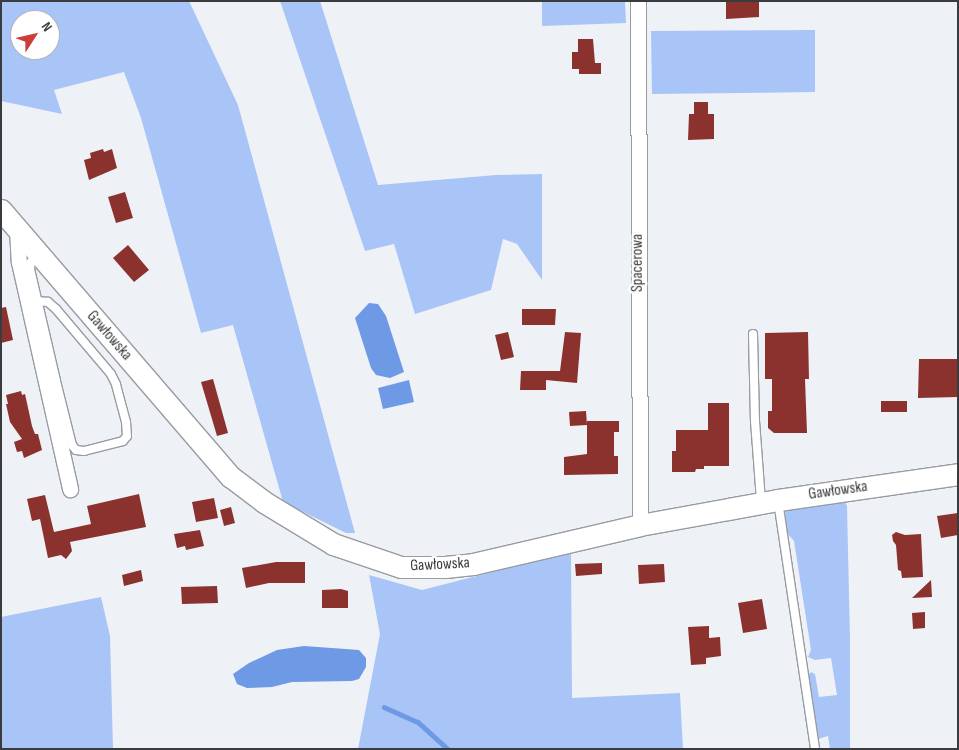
<!DOCTYPE html>
<meta charset="utf-8">
<style>
body{margin:0}
#map{position:relative;width:959px;height:750px;overflow:hidden;background:#eef2f7;font-family:"Sofia Sans Condensed",sans-serif}
div>[style]{position:absolute}
[style*='--x']{left:calc(var(--x)*1px);top:calc(var(--y)*1px);width:calc(var(--w)*1px);rotate:calc(var(--a)*1deg)}
.green>*{inset:0;background:#a9c5f7}
.water>*{inset:0;background:#6e99e5}
.stream>*{height:4.5px;margin:-2.25px;padding:0 2.25px;transform-origin:2.25px;border-radius:2.25px;background:#6e99e5}
.building>*{inset:0;background:#8c322e}
.roads{filter:drop-shadow(1px 0 #989ba1) drop-shadow(-1px 0 #989ba1) drop-shadow(0 1px #989ba1) drop-shadow(0 -1px #989ba1)}
.lane>*{height:8px;margin:-4px;padding:0 4px;transform-origin:4px;border-radius:4px;background:#fff}
.street>*{height:15px;margin:-7.5px;padding:0 7.5px;transform-origin:7.5px;border-radius:7.5px;background:#fff}
.secondary>*{height:21px;margin:-10.5px;padding:0 10.5px;transform-origin:10.5px;border-radius:10.5px;background:#fff}
span{translate:-50% -50%;white-space:nowrap;text-align:center;line-height:1.15;-webkit-text-stroke:5px #fff;paint-order:stroke}
.street-label{font-size:16px;color:#3a3b3d}
.frame{position:absolute;inset:0;border:2px solid #3a3b3d;pointer-events:none}
.north{position:absolute;left:10px;top:10px;width:50px;height:50px;box-sizing:border-box;background:#fff;border:1px solid #b0b1b1;border-radius:50%;rotate:55deg;font-size:14px;font-weight:700;line-height:20px;text-align:center;color:#3a3b3d}
.north::after{content:'';display:block;margin:auto;width:18px;height:22px;background:#cc3e39;clip-path:polygon(50% 0,100% 100%,50% 72%,0 100%)}
</style>
<div id="map">
<div class="green">
<div style="clip-path:polygon(evenodd,1px 1px,189px 1px,238px 105px,355px 533px,346px 533px,283px 502px,233px 325px,201px 333px,141px 118px,124px 72px,54px 90px,62px 114px,1px 101px,1px 1px,20px 20px,50px 20px,50px 50px,20px 50px,20px 20px)"></div>
<div style="clip-path:polygon(280px 1px,320px 1px,378px 185px,496px 175px,542px 174px,542px 280px,517px 244px,503px 239px,491px 290px,415px 314px,394px 244px,365px 251px)"></div>
<div style="clip-path:polygon(542px 1px,625px 1px,626px 23px,542px 26px)"></div>
<div style="clip-path:polygon(815px 30px,815px 92px,652px 94px,651px 31px)"></div>
<div style="clip-path:polygon(845px 502px,847px 506px,850px 639px,850px 749px,830px 749px,828px 736px,818px 739px,808px 675px,811px 672px,815px 674px,819px 697px,837px 695px,831px 658px,815px 660px,808px 657px,811px 650px,794px 541px,787px 533px,785px 511px)"></div>
<div style="clip-path:polygon(571px 552px,572px 698px,680px 693px,683px 749px,358px 749px,380px 634px,369px 575px,422px 590px)"></div>
<div style="clip-path:polygon(101px 597px,110px 636px,113px 749px,1px 749px,1px 617px)"></div>
</div>
<div class="water">
<div style="clip-path:polygon(369px 303px,378px 304px,386px 316px,404px 372px,390px 378px,376px 375px,371px 368px,355px 318px)"></div>
<div style="clip-path:polygon(409px 380px,414px 402px,383px 409px,378px 388px)"></div>
<div style="clip-path:polygon(304px 646px,359px 650px,366px 658px,366px 667px,359px 679px,352px 681px,292px 682px,272px 687px,247px 688px,237px 684px,233px 674px,249px 663px,277px 650px)"></div>
</div>
<div class="stream">
<div style="--x:384;--y:707;--w:37;--a:24"></div>
<div style="--x:418;--y:722;--w:40;--a:42"></div>
</div>
<div class="building">
<div style="clip-path:polygon(726px 1px,759px 1px,759px 17px,726px 19px)"></div>
<div style="clip-path:polygon(578px 39px,593px 39px,595px 63px,601px 63px,601px 74px,579px 74px,579px 69px,572px 69px,572px 52px,578px 52px)"></div>
<div style="clip-path:polygon(694px 102px,708px 102px,708px 114px,714px 114px,714px 139px,688px 140px,689px 114px,694px 114px)"></div>
<div style="clip-path:polygon(103px 149px,104px 152px,112px 149px,117px 168px,89px 180px,84px 160px,91px 158px,90px 153px)"></div>
<div style="clip-path:polygon(125px 192px,133px 218px,116px 223px,108px 197px)"></div>
<div style="clip-path:polygon(128px 245px,149px 270px,134px 282px,113px 258px)"></div>
<div style="clip-path:polygon(6px 307px,13px 340px,1px 343px,1px 308px)"></div>
<div style="clip-path:polygon(522px 309px,556px 309px,555px 325px,522px 325px)"></div>
<div style="clip-path:polygon(508px 332px,514px 357px,501px 360px,495px 335px)"></div>
<div style="clip-path:polygon(565px 332px,581px 333px,577px 383px,546px 380px,546px 390px,520px 390px,521px 371px,560px 371px)"></div>
<div style="clip-path:polygon(808px 332px,809px 379px,805px 379px,807px 433px,774px 433px,768px 428px,768px 411px,772px 411px,772px 379px,765px 379px,765px 333px)"></div>
<div style="clip-path:polygon(919px 359px,958px 359px,958px 397px,918px 398px)"></div>
<div style="clip-path:polygon(213px 379px,228px 433px,217px 436px,201px 382px)"></div>
<div style="clip-path:polygon(21px 391px,22px 395px,25px 394px,32px 426px,35px 434px,38px 434px,42px 450px,24px 458px,22px 451px,17px 452px,14px 442px,22px 439px,10px 422px,6px 404px,8px 404px,6px 395px)"></div>
<div style="clip-path:polygon(881px 401px,907px 401px,907px 412px,881px 412px)"></div>
<div style="clip-path:polygon(708px 403px,729px 403px,729px 466px,704px 466px,704px 469px,696px 469px,695px 472px,672px 472px,672px 451px,676px 451px,676px 430px,708px 430px)"></div>
<div style="clip-path:polygon(586px 411px,587px 425px,570px 426px,569px 412px)"></div>
<div style="clip-path:polygon(587px 421px,619px 421px,619px 432px,614px 432px,614px 456px,618px 456px,618px 474px,564px 475px,564px 457px,587px 454px)"></div>
<div style="clip-path:polygon(139px 494px,146px 527px,70px 542px,72px 551px,66px 559px,61px 555px,48px 558px,40px 519px,32px 521px,27px 499px,45px 495px,54px 532px,91px 524px,87px 506px)"></div>
<div style="clip-path:polygon(214px 498px,218px 518px,196px 522px,192px 502px)"></div>
<div style="clip-path:polygon(231px 507px,235px 523px,224px 526px,220px 510px)"></div>
<div style="clip-path:polygon(958px 513px,958px 535px,941px 538px,937px 516px)"></div>
<div style="clip-path:polygon(200px 530px,204px 546px,186px 550px,185px 546px,177px 548px,174px 534px)"></div>
<div style="clip-path:polygon(896px 532px,905px 535px,921px 534px,923px 577px,902px 578px,901px 571px,898px 570px,896px 545px,893px 541px,892px 535px)"></div>
<div style="clip-path:polygon(276px 562px,305px 562px,305px 583px,269px 583px,246px 588px,242px 568px)"></div>
<div style="clip-path:polygon(602px 563px,602px 574px,576px 576px,575px 564px)"></div>
<div style="clip-path:polygon(664px 564px,665px 582px,639px 584px,638px 565px)"></div>
<div style="clip-path:polygon(141px 570px,143px 581px,124px 586px,122px 575px)"></div>
<div style="clip-path:polygon(931px 580px,932px 597px,912px 598px)"></div>
<div style="clip-path:polygon(217px 586px,218px 603px,182px 604px,181px 587px)"></div>
<div style="clip-path:polygon(341px 589px,348px 591px,348px 608px,322px 608px,322px 590px)"></div>
<div style="clip-path:polygon(762px 599px,767px 629px,743px 633px,738px 603px)"></div>
<div style="clip-path:polygon(925px 612px,925px 628px,913px 629px,912px 613px)"></div>
<div style="clip-path:polygon(709px 626px,709px 638px,720px 637px,721px 656px,706px 658px,706px 664px,691px 665px,688px 627px)"></div>
</div>
<div class="roads">
<div class="lane">
<div style="--x:36;--y:254;--w:9;--a:122"></div>
<div style="--x:31;--y:262;--w:7;--a:98"></div>
<div style="--x:30;--y:269;--w:115;--a:76.9"></div>
<div style="--x:56;--y:381;--w:66;--a:76"></div>
<div style="--x:72;--y:445;--w:6;--a:51"></div>
<div style="--x:76;--y:450;--w:8;--a:7"></div>
<div style="--x:84;--y:451;--w:40;--a:-14.4"></div>
<div style="--x:123;--y:441;--w:6;--a:-51"></div>
<div style="--x:127;--y:436;--w:14;--a:-94"></div>
<div style="--x:126;--y:422;--w:39;--a:-105"></div>
<div style="--x:116;--y:384;--w:11;--a:-117"></div>
<div style="--x:111;--y:374;--w:85;--a:-130.2"></div>
<div style="--x:56;--y:309;--w:11;--a:-139"></div>
<div style="--x:48;--y:302;--w:11;--a:-175"></div>
<div style="--x:753;--y:334;--w:87;--a:88.7"></div>
<div style="--x:755;--y:421;--w:80;--a:85.7"></div>
<div style="--x:778;--y:501;--w:251;--a:81.5"></div>
</div>
<div class="street">
<div style="--x:638;--y:1;--w:524;--a:89.78"></div>
<div style="--x:17;--y:228;--w:34;--a:87"></div>
<div style="--x:19;--y:262;--w:233;--a:77.3"></div>
</div>
<div class="secondary">
<div style="--x:1;--y:210;--w:352;--a:49.3"></div>
<div style="--x:231;--y:477;--w:41;--a:37.1"></div>
<div style="--x:264;--y:502;--w:81;--a:31.3"></div>
<div style="--x:333;--y:544;--w:72;--a:18.7"></div>
<div style="--x:401;--y:567;--w:44;--a:0"></div>
<div style="--x:445;--y:567;--w:28;--a:-6"></div>
<div style="--x:473;--y:564;--w:171;--a:-13.1"></div>
<div style="--x:640;--y:525;--w:140;--a:-10.3"></div>
<div style="--x:778;--y:500;--w:182;--a:-8.2"></div>
</div>
</div>
<div class="street-label">
<span style="left:638px;top:263px;rotate:-90deg">Spacerowa</span>
<span style="left:109px;top:336px;rotate:49deg">Gawłowska</span>
<span style="left:838px;top:491px;rotate:-8deg">Gawłowska</span>
<span style="left:440px;top:565px;rotate:-3deg">Gawłowska</span>
</div>
<div class="frame"></div>
<div class="north">N</div>
</div>
